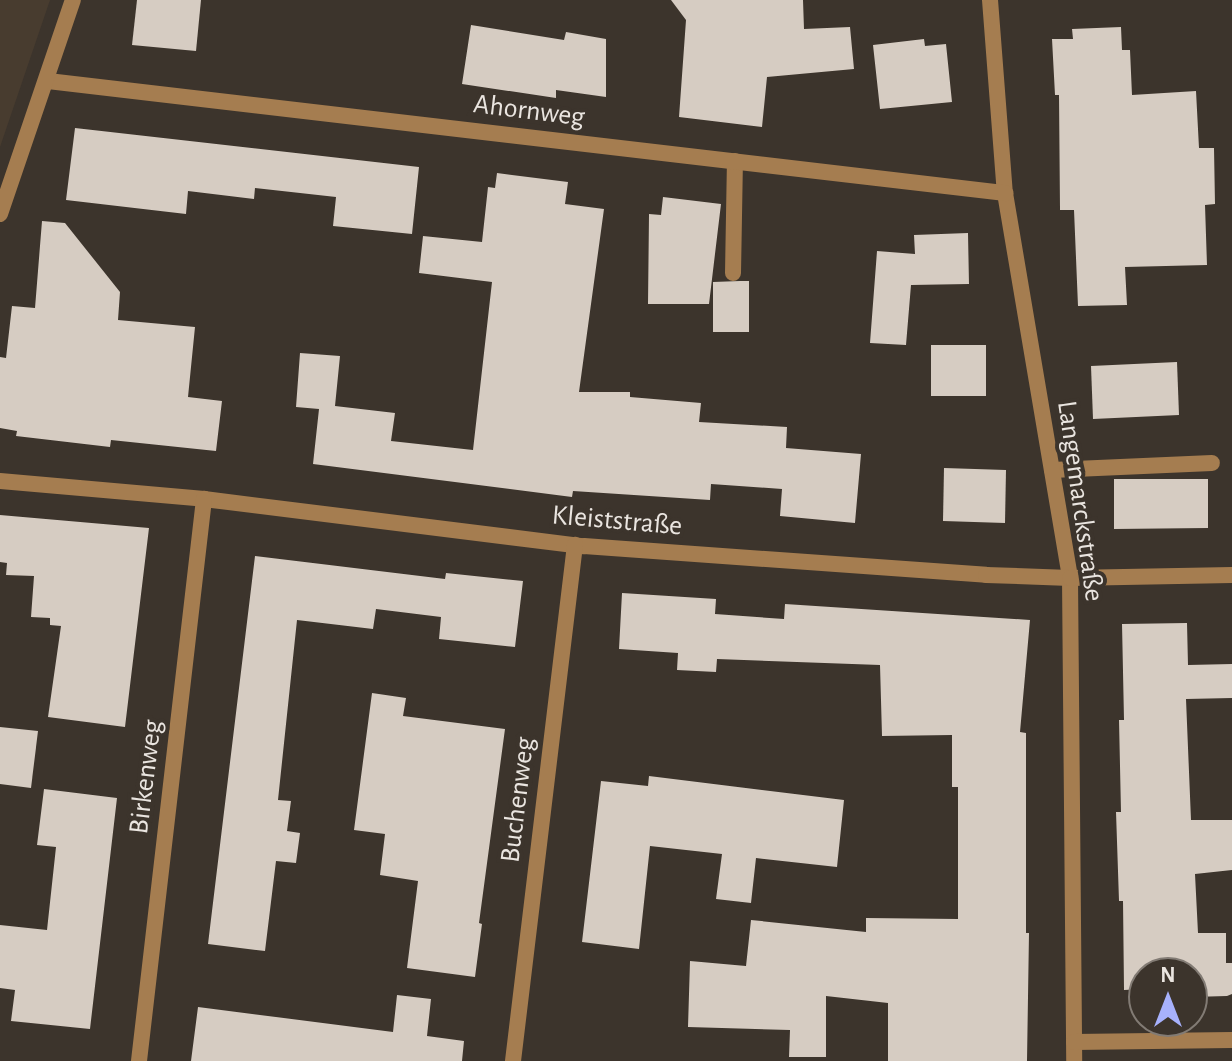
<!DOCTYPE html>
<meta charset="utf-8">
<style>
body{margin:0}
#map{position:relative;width:1232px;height:1061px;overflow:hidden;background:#3c342c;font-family:"Alegreya Sans",sans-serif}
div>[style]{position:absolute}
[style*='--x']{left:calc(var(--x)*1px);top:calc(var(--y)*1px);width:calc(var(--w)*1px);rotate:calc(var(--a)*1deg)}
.built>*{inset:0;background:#483c2f}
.building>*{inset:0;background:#d6ccc2}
.service>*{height:16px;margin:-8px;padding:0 8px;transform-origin:8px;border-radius:8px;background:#a57d50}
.minor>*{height:16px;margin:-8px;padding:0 8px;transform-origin:8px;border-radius:8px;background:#a57d50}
span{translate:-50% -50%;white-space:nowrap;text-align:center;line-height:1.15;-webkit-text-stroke:8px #3c342c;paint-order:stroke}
.street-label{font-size:28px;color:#eae5e0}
.north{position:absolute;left:1128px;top:957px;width:80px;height:80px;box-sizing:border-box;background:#3c342c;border:2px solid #827b74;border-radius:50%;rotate:0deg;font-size:22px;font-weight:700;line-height:32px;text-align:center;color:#eae5e0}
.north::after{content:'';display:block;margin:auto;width:28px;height:36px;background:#a7b1fc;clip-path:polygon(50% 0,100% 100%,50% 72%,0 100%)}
</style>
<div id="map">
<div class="built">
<div style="clip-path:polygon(0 0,50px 0,0 147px)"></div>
</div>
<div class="building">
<div style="clip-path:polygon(137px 0,201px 0,196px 51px,132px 45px)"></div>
<div style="clip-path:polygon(671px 0,803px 0,804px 29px,850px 27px,854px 69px,767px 77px,762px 127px,679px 117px,686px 20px)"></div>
<div style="clip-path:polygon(471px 25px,564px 40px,566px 32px,606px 39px,606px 97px,556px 90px,556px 98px,462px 84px)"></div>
<div style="clip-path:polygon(1121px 27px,1122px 50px,1130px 50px,1132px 95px,1196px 91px,1199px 148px,1214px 148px,1215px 204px,1205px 205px,1207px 265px,1125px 267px,1127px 305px,1078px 306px,1074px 210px,1060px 210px,1059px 95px,1055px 95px,1052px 39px,1073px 39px,1072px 29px)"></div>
<div style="clip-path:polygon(924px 39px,925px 46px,946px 44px,952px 102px,880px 109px,873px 45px)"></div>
<div style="clip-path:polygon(75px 128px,419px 167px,412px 234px,333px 226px,336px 197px,255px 188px,254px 199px,188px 191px,186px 214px,66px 200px)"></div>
<div style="clip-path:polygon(497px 173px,568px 182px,565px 204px,604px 209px,579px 392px,630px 392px,630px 397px,701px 403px,699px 422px,787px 427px,786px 448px,861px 454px,855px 523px,780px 516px,782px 489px,711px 484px,710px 500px,573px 491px,572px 497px,313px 464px,319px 409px,296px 407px,300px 353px,340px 356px,335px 406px,395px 413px,391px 441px,473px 450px,492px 282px,419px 273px,423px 236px,482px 242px,488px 187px,495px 188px)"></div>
<div style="clip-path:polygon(663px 197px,721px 204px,709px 304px,648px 304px,649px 214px,661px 215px)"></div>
<div style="clip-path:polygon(42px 221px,65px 223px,120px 292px,118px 320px,195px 327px,188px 397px,222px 401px,216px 451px,111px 440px,110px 447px,16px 436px,17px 431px,0 428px,0 357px,6px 358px,12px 306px,35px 308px)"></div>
<div style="clip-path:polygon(968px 233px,969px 284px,911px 285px,906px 345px,870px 343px,877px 251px,915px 254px,914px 235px)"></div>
<div style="clip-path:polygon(740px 281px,749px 281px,749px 332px,713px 332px,713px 282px)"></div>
<div style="clip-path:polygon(931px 345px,986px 345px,986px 396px,931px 396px)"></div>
<div style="clip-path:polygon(1177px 362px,1179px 415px,1093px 419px,1091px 366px)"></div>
<div style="clip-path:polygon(944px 468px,1006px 470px,1005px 523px,943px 521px)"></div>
<div style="clip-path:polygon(1114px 479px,1208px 479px,1208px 528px,1114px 529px)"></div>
<div style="clip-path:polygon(0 515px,149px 528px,125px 727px,48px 717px,61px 626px,50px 625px,50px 618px,31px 617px,34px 576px,6px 575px,7px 563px,0 562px)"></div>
<div style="clip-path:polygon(255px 556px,445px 579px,446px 573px,523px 581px,515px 647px,439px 639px,441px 617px,376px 609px,373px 629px,297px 620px,278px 800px,291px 801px,287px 831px,300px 833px,296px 863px,276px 861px,265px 951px,208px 944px)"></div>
<div style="clip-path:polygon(622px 593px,716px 599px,715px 614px,784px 619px,785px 604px,1030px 620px,1020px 732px,1026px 733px,1026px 933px,1029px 933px,1027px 1061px,888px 1061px,888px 1003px,826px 996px,826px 1057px,789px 1057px,790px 1030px,688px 1027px,690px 961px,746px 966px,751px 920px,866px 932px,866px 918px,958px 919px,958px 787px,952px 787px,952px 735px,882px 736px,880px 665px,717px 659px,716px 672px,677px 670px,678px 653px,619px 649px)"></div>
<div style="clip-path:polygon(1187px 623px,1188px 665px,1232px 664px,1232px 698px,1186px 699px,1191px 820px,1232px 820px,1232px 870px,1195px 874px,1198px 933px,1226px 933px,1226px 963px,1232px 963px,1232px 994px,1227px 996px,1192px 997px,1192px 973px,1144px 973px,1144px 989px,1124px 990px,1123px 901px,1119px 901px,1116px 812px,1121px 812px,1119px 720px,1124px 720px,1122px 624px)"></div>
<div style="clip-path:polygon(372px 693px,406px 698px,403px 716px,505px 729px,479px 923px,482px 924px,475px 977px,407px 968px,418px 881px,380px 875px,385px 834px,354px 830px)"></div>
<div style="clip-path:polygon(0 727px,38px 731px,31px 788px,0 784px)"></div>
<div style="clip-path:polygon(649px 776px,844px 800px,837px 867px,756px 858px,751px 903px,716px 899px,722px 854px,650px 846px,639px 949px,582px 942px,601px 781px,648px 786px)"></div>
<div style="clip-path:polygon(44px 789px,117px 798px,90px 1029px,11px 1021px,15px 990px,0 988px,0 925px,47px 930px,56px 847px,37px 845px)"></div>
<div style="clip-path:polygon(397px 995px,431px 999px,427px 1036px,464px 1041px,462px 1061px,191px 1061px,198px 1007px,393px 1032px)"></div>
</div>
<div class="service">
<div style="--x:733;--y:273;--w:112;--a:-89"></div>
<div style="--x:1052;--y:470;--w:160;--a:-2.5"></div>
</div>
<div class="minor">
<div style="--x:990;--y:0;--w:194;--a:85.6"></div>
<div style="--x:1005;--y:193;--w:390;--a:80.4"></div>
<div style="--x:1070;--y:578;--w:483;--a:89.5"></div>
<div style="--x:48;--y:81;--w:964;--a:6.68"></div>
<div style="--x:0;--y:214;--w:226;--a:-71.2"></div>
<div style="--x:0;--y:481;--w:205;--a:5"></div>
<div style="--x:204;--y:499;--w:383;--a:7.1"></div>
<div style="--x:584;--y:546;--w:403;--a:4.1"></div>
<div style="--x:986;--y:575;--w:84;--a:2"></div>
<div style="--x:1070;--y:578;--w:162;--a:-1.1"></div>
<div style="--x:1074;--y:1042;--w:158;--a:-0.7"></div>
<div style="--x:139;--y:1061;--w:566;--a:-83.4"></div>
<div style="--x:513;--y:1061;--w:520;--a:-83.15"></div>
</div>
<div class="street-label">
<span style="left:529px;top:111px;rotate:7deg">Ahornweg</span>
<span style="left:1080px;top:501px;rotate:82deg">Langemarckstraße</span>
<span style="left:617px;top:521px;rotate:5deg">Kleiststraße</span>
<span style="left:146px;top:777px;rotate:-83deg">Birkenweg</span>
<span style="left:518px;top:800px;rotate:-83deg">Buchenweg</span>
</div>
<div class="north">N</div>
</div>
